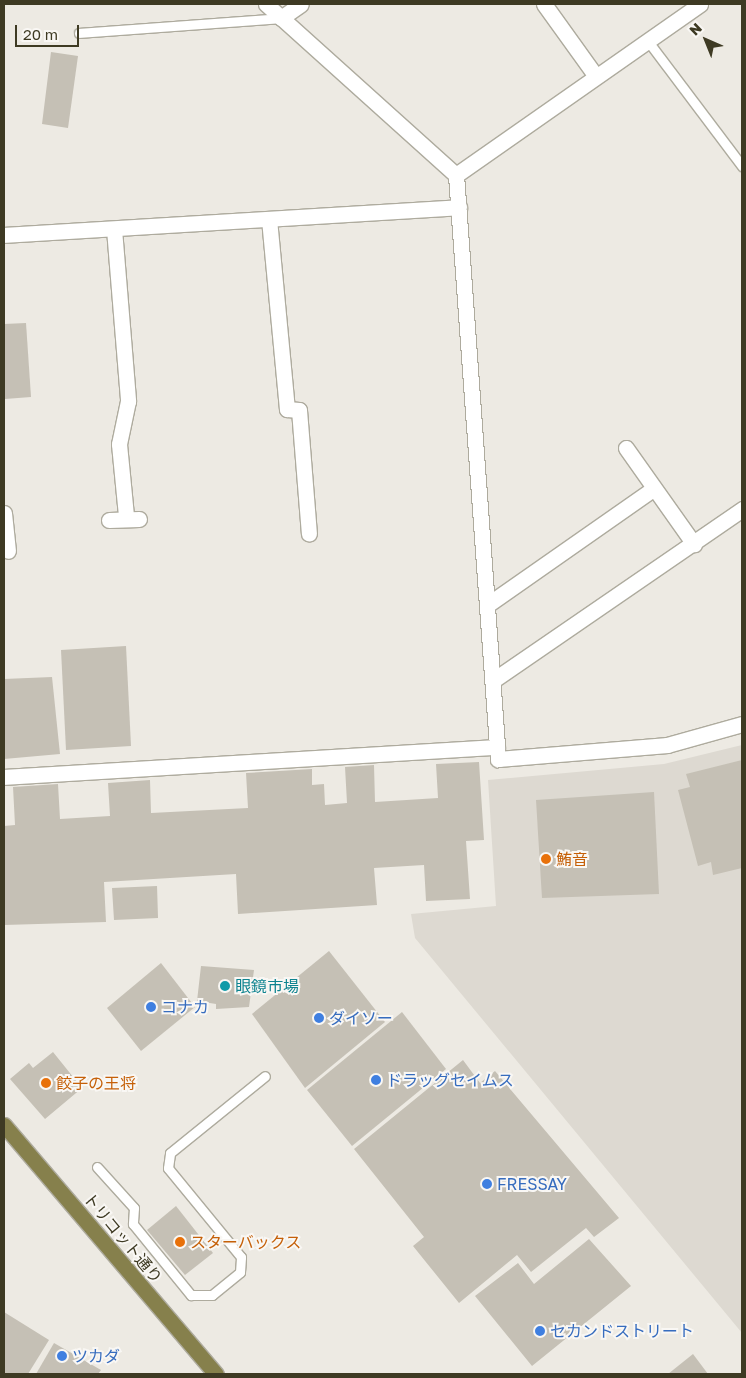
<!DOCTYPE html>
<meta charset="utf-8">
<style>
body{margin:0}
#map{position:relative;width:746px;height:1378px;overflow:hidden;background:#edeae3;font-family:"Golos Text","Noto Sans JP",sans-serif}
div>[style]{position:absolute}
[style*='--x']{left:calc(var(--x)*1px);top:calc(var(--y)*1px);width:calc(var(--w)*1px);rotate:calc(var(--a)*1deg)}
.built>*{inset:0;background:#ddd9d1}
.building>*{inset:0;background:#c5c0b5}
.roads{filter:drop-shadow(1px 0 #aeab9e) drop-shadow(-1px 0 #aeab9e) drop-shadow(0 1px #aeab9e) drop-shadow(0 -1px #aeab9e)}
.service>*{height:9px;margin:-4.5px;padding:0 4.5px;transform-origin:4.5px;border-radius:4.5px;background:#fff}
.minor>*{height:15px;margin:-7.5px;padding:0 7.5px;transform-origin:7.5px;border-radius:7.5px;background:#fff}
.trunk>*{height:15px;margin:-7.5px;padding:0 7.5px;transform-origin:7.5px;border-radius:7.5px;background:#86804c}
.dots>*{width:14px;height:14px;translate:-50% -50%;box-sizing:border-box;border:2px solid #f9f7f4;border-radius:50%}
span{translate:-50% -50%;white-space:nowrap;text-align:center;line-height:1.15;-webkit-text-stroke:4px #f9f7f4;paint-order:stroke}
.food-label{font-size:16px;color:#c56008}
.left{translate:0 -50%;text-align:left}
.culture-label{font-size:16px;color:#0d838f}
.shop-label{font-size:16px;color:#366cbe}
.street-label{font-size:16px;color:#3e3a23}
.frame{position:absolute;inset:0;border:5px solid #3e3a23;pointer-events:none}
.north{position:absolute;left:681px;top:15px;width:50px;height:50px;-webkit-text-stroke:4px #f9f7f4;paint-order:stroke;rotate:316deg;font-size:14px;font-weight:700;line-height:20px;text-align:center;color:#3e3a23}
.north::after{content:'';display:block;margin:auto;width:18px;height:22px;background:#3e3a23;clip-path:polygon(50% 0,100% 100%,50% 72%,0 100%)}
.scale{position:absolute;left:15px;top:25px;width:64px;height:22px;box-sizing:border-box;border:2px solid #3e3a23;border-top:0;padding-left:6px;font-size:15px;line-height:18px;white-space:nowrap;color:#3e3a23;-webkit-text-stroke:4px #f9f7f4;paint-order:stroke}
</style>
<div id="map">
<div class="built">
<div style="clip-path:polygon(742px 745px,742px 1333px,415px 938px,411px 914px,496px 906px,488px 780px,664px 764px)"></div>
</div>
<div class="building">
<div style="clip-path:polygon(51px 52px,78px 56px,68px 128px,42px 124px)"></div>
<div style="clip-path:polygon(26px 323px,31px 397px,5px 399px,4px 324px)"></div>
<div style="clip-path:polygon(126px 646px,131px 746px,66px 750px,61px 650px)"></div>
<div style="clip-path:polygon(52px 677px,60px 754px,4px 759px,4px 679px)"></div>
<div style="clip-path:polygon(742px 760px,742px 868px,713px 875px,711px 862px,698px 866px,678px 790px,690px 787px,686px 774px)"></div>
<div style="clip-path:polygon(479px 762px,484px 840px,466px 841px,470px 899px,426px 901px,424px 865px,374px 868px,377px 905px,238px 914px,236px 874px,104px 882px,106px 922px,4px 925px,4px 826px,15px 825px,13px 787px,58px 784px,60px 819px,110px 816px,108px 783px,150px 780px,151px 813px,248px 808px,246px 773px,312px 769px,312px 785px,324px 784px,325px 805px,347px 803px,345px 767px,374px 765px,375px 802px,438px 798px,436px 764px)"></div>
<div style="clip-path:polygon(654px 792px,659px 894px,542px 898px,536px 800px)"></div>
<div style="clip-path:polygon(157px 886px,158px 918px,114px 920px,112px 888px)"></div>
<div style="clip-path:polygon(329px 951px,385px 1022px,305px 1088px,252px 1014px)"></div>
<div style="clip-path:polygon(161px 963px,195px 1007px,141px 1051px,107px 1008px)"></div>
<div style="clip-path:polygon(201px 966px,254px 970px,249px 1007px,216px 1009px,216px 1004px,197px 1001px)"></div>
<div style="clip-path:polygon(402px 1012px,446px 1069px,352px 1146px,307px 1090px)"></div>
<div style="clip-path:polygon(53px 1052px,82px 1088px,45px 1119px,10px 1079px,29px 1063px,33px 1068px)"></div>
<div style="clip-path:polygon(463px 1060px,480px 1083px,495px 1071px,619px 1218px,594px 1237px,586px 1228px,531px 1272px,517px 1255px,459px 1303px,413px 1246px,424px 1237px,354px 1149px)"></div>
<div style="clip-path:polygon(176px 1206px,213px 1253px,185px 1275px,147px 1230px)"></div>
<div style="clip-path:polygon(589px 1239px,631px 1286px,532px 1366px,475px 1296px,518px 1263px,534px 1284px)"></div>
<div style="clip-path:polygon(4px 1312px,49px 1340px,28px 1374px,4px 1374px)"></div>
<div style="clip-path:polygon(54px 1343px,101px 1370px,98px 1374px,36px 1374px)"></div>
<div style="clip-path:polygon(693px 1354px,708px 1374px,668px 1374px)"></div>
</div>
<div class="roads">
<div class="service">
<div style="--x:79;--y:33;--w:203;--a:-4.2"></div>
<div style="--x:647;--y:40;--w:158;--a:53"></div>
<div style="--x:97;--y:1167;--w:55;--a:47.9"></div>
<div style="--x:134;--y:1208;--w:16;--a:94"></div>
<div style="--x:133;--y:1224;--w:92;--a:50.8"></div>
<div style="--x:191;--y:1295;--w:21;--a:0"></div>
<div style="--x:212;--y:1295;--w:36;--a:-39"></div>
<div style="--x:240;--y:1272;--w:15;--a:-86"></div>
<div style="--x:241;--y:1257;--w:115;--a:-129.4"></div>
<div style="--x:168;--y:1168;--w:15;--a:-82"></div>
<div style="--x:170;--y:1153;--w:122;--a:-39"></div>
</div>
<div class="minor">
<div style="--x:266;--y:4;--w:256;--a:42"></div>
<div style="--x:456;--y:175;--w:586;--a:85.89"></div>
<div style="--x:498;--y:759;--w:170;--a:-4.7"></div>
<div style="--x:667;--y:745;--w:78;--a:-15.6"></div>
<div style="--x:544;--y:4;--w:87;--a:54.3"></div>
<div style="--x:281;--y:18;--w:24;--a:-35"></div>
<div style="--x:456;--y:175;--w:298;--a:-35"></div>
<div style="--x:269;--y:219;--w:191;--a:84.6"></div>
<div style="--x:287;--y:409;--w:12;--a:5"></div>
<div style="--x:299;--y:410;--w:124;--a:85.4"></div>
<div style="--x:114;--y:229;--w:173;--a:85.3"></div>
<div style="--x:128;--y:401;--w:44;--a:101.8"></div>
<div style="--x:119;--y:444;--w:72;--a:84.4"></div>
<div style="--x:4;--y:235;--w:456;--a:-3.5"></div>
<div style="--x:626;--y:448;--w:118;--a:54.7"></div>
<div style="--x:4;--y:513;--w:38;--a:84"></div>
<div style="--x:109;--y:520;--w:30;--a:-2"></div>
<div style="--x:490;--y:603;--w:200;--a:-35"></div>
<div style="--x:495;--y:679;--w:300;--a:-34.5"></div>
<div style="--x:4;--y:777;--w:494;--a:-3.5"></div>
</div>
<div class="trunk">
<div style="--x:4;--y:1125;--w:327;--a:49.6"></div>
</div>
</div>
<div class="dots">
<div style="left:546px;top:859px;background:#e8710a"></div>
<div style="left:225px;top:986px;background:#0f9aa8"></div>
<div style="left:151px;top:1007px;background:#3f7fe0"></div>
<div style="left:319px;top:1018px;background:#3f7fe0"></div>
<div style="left:376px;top:1080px;background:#3f7fe0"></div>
<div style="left:46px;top:1083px;background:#e8710a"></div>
<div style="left:487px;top:1184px;background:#3f7fe0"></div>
<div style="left:180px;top:1242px;background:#e8710a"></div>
<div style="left:540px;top:1331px;background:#3f7fe0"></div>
<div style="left:62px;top:1356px;background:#3f7fe0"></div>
</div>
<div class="food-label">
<span class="left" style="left:556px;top:859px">鮪音</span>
<span class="left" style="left:56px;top:1083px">餃子の王将</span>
<span class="left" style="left:190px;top:1242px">スターバックス</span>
</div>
<div class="culture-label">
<span class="left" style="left:235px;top:986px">眼鏡市場</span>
</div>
<div class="shop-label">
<span class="left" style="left:161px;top:1007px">コナカ</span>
<span class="left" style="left:329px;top:1018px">ダイソー</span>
<span class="left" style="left:386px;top:1080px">ドラッグセイムス</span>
<span class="left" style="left:497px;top:1184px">FRESSAY</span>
<span class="left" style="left:550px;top:1331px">セカンドストリート</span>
<span class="left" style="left:72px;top:1356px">ツカダ</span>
</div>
<div class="street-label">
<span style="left:123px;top:1238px;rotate:50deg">トリコット通り</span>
</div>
<div class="frame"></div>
<div class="north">N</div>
<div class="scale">20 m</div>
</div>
